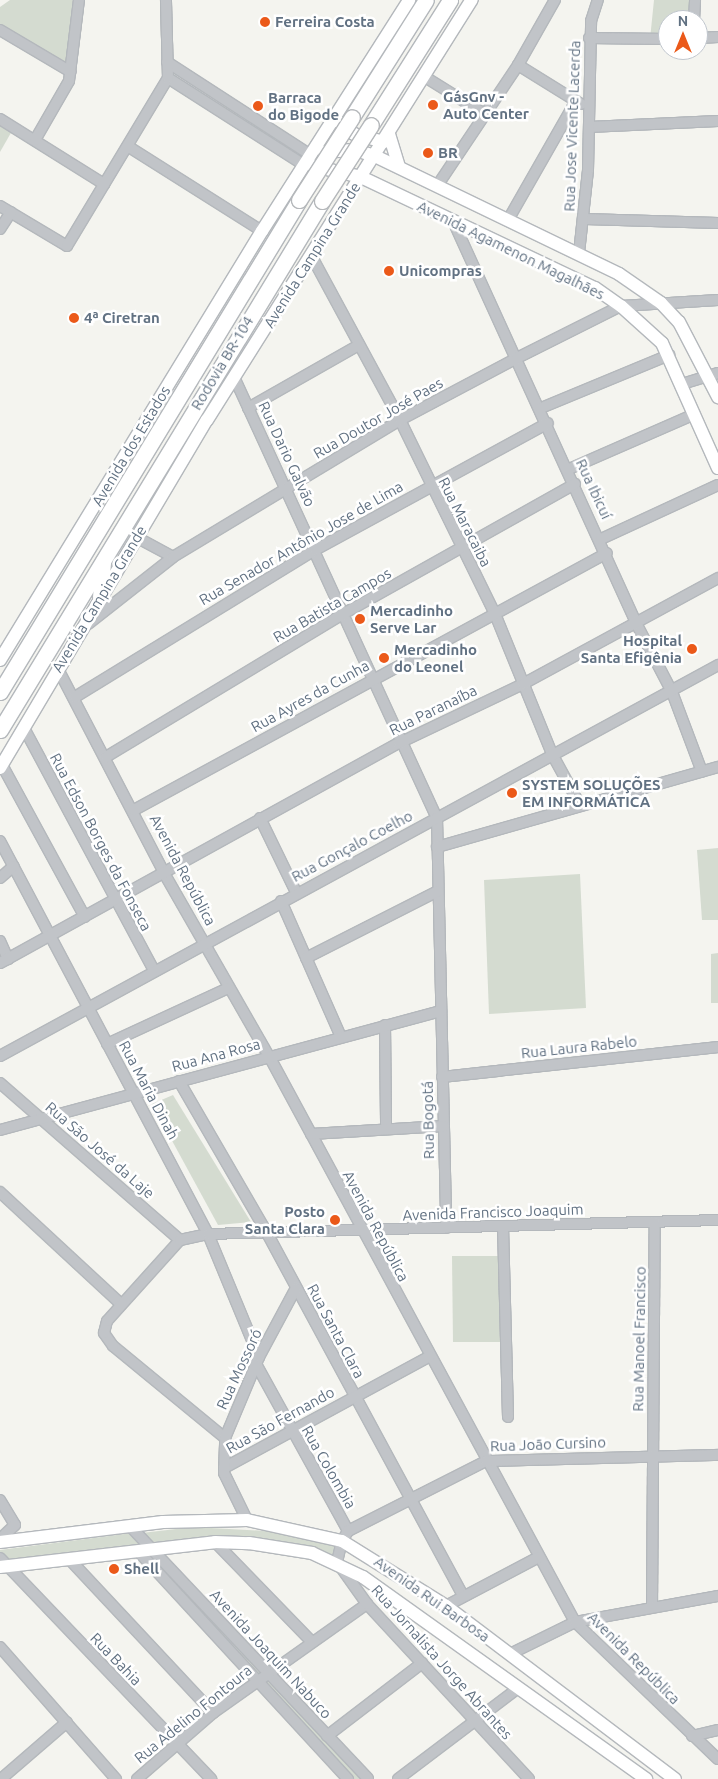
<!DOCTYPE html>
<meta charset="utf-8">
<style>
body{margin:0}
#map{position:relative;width:718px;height:1779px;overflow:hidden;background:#f4f4ef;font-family:Ubuntu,sans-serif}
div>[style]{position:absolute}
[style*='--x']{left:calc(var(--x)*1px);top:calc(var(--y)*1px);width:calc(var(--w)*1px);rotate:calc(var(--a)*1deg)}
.green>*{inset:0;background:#d4dbd0}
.roads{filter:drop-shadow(1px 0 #b4b8bc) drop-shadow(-1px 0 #b4b8bc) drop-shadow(0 1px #b4b8bc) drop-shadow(0 -1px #b4b8bc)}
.minor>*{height:10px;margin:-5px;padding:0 5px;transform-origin:5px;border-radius:5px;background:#c1c4c8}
.major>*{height:12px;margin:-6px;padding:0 6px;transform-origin:6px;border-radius:6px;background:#fff}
.highway>*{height:15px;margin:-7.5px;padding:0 7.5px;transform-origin:7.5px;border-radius:7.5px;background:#fff}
.bridges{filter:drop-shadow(1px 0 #b5b8bb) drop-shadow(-1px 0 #b5b8bb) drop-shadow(0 1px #b5b8bb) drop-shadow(0 -1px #b5b8bb)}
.highway-bridge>*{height:15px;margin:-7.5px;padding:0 7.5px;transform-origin:7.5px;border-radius:7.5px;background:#fff}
.dots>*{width:14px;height:14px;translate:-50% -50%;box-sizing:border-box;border:2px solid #fff;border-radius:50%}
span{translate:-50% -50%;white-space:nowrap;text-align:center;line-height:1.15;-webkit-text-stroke:5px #fff;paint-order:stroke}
.poi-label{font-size:15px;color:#617182;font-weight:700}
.left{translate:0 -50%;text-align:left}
.right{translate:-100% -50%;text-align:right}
.street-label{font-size:15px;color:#617182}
.north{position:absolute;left:658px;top:10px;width:50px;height:50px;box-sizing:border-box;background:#fff;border:1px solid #c0c6cd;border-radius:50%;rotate:0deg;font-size:14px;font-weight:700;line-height:20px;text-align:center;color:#617182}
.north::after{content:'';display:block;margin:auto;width:18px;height:22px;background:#eb5919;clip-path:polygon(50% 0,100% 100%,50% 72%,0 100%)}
</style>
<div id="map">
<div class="green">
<div style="clip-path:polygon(10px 0,73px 0,67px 63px,0 25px,0 7px)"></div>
<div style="clip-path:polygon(654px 0,692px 0,693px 20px,668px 20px,668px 39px,650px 39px)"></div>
<div style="clip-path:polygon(0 124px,12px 131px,0 152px)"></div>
<div style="clip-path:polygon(718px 848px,718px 920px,702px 920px,697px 850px)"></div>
<div style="clip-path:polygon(580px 874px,586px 1008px,489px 1014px,484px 880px)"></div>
<div style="clip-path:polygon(718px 953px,718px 1003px,711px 1003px,711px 954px)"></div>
<div style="clip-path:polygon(173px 1095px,251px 1222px,218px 1225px,152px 1104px)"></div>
<div style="clip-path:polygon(452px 1256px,500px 1256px,501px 1342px,453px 1342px)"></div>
<div style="clip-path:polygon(193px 1527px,302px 1533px,339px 1544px,334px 1558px,296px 1547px,153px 1547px,142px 1533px)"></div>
<div style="clip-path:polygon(132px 1533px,145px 1549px,8px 1565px,0 1554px,0 1550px)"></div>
<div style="clip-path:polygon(152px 1550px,265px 1673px,257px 1679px,139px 1552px)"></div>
<div style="clip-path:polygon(267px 1675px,365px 1779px,351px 1779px,258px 1682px)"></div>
</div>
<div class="roads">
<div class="minor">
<div style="--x:694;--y:20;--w:20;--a:-87"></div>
<div style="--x:0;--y:30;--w:82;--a:30.6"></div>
<div style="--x:589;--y:38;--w:79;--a:0.7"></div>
<div style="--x:698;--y:38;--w:20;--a:-3"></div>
<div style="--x:167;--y:62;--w:171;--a:32.9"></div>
<div style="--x:518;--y:65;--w:74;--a:31.8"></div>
<div style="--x:425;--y:77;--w:72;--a:31.9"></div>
<div style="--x:168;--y:78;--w:161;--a:32.6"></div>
<div style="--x:0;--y:119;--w:123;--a:32"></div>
<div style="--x:589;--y:127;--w:129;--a:-2.7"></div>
<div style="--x:35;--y:140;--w:68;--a:-60"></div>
<div style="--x:69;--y:81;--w:82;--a:-83"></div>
<div style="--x:129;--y:147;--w:157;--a:32.3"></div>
<div style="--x:437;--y:186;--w:146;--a:-56.2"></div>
<div style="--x:518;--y:65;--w:75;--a:-60.4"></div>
<div style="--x:0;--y:206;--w:78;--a:30.8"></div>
<div style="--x:67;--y:246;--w:196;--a:-59"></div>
<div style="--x:168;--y:78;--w:78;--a:-91.5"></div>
<div style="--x:585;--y:219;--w:133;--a:1.7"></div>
<div style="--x:508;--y:220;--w:137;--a:-60.3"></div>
<div style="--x:453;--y:221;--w:442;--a:65.5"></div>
<div style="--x:636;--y:623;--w:78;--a:62.4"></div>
<div style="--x:672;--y:692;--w:85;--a:69.4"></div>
<div style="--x:0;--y:229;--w:20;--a:-57"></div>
<div style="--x:579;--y:253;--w:83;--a:-83.8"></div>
<div style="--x:588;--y:170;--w:149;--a:-88.8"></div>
<div style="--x:591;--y:21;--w:22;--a:-72"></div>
<div style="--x:312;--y:257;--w:185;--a:61.6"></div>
<div style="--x:400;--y:420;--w:216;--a:63.9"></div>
<div style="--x:495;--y:614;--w:151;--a:67.8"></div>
<div style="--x:552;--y:754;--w:58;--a:61.2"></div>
<div style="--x:234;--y:377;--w:485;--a:65.3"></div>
<div style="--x:437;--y:818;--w:410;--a:88.7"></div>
<div style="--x:682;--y:384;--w:38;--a:-17"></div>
<div style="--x:248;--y:408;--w:128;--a:-29.6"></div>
<div style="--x:541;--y:408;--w:139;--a:-22.5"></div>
<div style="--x:569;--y:469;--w:137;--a:-23.6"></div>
<div style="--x:136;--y:537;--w:42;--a:28.4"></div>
<div style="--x:601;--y:539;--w:129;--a:-24.8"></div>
<div style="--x:88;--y:624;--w:108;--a:-38.2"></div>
<div style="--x:173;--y:557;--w:265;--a:-31.1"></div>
<div style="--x:400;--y:420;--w:132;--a:-27.9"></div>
<div style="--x:517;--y:358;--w:116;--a:-26.6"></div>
<div style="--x:621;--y:306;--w:97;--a:-3.5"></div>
<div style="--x:58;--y:669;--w:230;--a:62.5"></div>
<div style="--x:164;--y:873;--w:211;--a:60.2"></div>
<div style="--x:269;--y:1056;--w:643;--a:61.6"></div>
<div style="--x:575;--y:1622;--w:198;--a:43.8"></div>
<div style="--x:75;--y:697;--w:281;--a:-31.5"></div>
<div style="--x:315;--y:550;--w:265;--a:-28.6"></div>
<div style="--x:24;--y:728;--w:273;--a:61.8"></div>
<div style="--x:106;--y:757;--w:277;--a:-31.1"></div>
<div style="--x:343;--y:614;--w:266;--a:-29.3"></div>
<div style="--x:2;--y:765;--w:173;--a:61.4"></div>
<div style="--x:134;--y:810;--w:538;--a:-28.52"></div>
<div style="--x:260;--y:818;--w:82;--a:64.1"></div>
<div style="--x:0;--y:841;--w:445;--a:62.1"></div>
<div style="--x:208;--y:1234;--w:133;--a:67.5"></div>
<div style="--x:437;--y:847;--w:292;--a:-15.9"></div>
<div style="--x:0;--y:878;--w:18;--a:-41"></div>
<div style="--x:281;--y:901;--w:149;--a:66.2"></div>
<div style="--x:0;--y:941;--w:20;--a:66"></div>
<div style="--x:306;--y:958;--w:148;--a:-26.9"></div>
<div style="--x:0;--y:963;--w:456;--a:-28.9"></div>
<div style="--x:399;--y:743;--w:137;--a:-25.4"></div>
<div style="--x:523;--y:684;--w:222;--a:-28.5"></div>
<div style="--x:385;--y:1025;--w:104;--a:89.4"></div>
<div style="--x:107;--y:1044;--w:133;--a:-24.8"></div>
<div style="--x:0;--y:1056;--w:818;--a:-28.57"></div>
<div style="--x:442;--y:1077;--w:278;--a:-6.2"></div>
<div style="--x:179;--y:1081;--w:176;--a:59.9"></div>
<div style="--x:267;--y:1233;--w:413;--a:61.6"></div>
<div style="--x:0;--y:1083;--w:239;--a:41.1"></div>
<div style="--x:0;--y:1130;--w:457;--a:-15.1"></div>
<div style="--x:311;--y:1134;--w:133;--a:-3.4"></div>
<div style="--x:0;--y:1192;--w:165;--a:42.8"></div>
<div style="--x:503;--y:1226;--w:191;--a:88.5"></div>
<div style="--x:256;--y:1364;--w:191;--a:61.1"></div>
<div style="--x:225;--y:1438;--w:145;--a:-140.6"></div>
<div style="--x:113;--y:1346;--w:16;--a:-125"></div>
<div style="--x:104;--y:1333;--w:12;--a:-76"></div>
<div style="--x:107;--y:1321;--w:109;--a:-48"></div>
<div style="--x:180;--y:1240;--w:29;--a:-12"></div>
<div style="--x:208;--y:1234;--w:510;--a:-1.57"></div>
<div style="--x:224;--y:1468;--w:234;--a:-28.5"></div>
<div style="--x:0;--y:1500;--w:29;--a:59"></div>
<div style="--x:15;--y:1525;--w:21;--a:137"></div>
<div style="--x:247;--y:1520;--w:52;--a:-116.1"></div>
<div style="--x:224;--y:1473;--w:35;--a:-88"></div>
<div style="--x:225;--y:1438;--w:88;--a:-67.2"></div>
<div style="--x:259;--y:1357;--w:78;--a:-61.8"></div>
<div style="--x:130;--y:1526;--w:347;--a:46.7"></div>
<div style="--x:215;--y:1542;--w:139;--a:45.9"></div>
<div style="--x:139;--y:1552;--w:309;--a:47.4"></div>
<div style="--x:0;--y:1558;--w:306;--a:46.3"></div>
<div style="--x:71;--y:1561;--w:208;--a:46.9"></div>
<div style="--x:446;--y:1606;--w:105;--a:-27.8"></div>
<div style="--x:652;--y:1606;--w:384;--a:-89.6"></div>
<div style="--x:0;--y:1647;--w:176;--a:48.7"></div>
<div style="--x:510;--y:1654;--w:72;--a:-26.2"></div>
<div style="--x:575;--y:1622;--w:145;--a:-10.3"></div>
<div style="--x:327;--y:1736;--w:120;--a:-37.5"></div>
<div style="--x:692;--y:1736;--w:27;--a:-13"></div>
<div style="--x:1;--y:1779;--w:87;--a:-40.8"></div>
<div style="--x:137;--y:1779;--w:101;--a:-41"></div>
<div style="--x:213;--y:1713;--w:189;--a:-35.3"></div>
<div style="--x:398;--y:1779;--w:149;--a:-37.1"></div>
<div style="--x:529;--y:1779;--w:238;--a:-132.8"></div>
<div style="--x:367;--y:1604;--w:52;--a:-125.5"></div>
<div style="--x:337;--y:1562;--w:22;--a:-77"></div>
<div style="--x:342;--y:1541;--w:12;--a:-59"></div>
<div style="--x:348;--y:1531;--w:155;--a:-26.9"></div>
<div style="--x:486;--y:1461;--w:232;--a:-1.5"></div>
</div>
<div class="major">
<div style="--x:339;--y:122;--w:19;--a:39"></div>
<div style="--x:354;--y:134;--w:31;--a:15"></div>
<div style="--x:389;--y:134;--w:34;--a:73"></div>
<div style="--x:324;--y:152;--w:32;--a:-4"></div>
<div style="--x:356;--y:150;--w:20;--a:18"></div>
<div style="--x:375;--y:156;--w:271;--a:25.8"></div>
<div style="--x:619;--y:274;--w:51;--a:34.6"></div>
<div style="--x:661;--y:303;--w:26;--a:47"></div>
<div style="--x:679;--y:322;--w:85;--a:62.5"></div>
<div style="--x:313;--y:166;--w:49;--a:12.9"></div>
<div style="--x:361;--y:177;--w:259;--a:25.4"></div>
<div style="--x:595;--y:288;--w:32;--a:35"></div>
<div style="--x:621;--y:306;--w:55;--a:42.1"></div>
<div style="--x:662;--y:343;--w:137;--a:65.9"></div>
<div style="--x:0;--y:660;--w:503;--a:-58.59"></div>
<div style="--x:262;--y:231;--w:274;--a:-57.5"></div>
<div style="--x:0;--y:768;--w:405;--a:-59.3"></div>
<div style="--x:207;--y:420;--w:497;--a:-57.8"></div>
<div style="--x:0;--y:1542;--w:164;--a:-7"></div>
<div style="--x:163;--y:1522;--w:84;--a:-1.4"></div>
<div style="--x:247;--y:1520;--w:97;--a:12.5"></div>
<div style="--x:342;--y:1541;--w:123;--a:32"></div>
<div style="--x:446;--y:1606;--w:287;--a:37.1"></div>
<div style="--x:0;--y:1567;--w:216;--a:-6.6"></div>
<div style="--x:215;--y:1542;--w:34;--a:2"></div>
<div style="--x:249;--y:1543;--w:64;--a:9"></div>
<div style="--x:312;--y:1553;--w:56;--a:25.2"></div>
<div style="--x:363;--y:1577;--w:348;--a:35.5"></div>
</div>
<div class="highway">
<div style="--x:352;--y:117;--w:138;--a:-57.7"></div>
<div style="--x:371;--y:125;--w:148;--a:-57.7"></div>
<div style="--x:100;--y:597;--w:36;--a:-85"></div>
<div style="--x:0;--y:692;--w:576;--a:-58.71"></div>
<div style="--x:0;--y:730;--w:619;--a:-58.67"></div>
</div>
</div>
<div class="bridges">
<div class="highway-bridge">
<div style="--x:299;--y:200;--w:98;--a:-57.4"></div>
<div style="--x:322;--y:201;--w:90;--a:-57.2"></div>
</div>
</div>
<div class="dots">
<div style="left:265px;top:22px;background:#eb5919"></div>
<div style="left:433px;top:105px;background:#eb5919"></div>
<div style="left:258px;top:106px;background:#eb5919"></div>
<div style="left:428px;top:153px;background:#eb5919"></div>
<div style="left:389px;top:271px;background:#eb5919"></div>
<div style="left:74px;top:318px;background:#eb5919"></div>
<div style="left:360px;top:619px;background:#eb5919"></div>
<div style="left:692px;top:649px;background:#eb5919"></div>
<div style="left:384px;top:658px;background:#eb5919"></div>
<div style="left:512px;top:793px;background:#eb5919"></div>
<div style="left:335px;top:1220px;background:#eb5919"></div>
<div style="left:114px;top:1569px;background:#eb5919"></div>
</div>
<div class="poi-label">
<span class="left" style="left:275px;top:22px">Ferreira Costa</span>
<span class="left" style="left:443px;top:105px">GásGnv -<br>Auto Center</span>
<span class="left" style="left:268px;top:106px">Barraca<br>do Bigode</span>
<span class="left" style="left:438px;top:153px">BR</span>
<span class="left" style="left:399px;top:271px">Unicompras</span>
<span class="left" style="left:84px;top:318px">4ª Ciretran</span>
<span class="left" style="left:370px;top:619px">Mercadinho<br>Serve Lar</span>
<span class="right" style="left:682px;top:649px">Hospital<br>Santa Efigênia</span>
<span class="left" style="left:394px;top:658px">Mercadinho<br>do Leonel</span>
<span class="left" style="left:522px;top:793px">SYSTEM SOLUÇÕES<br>EM INFORMÁTICA</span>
<span class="right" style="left:325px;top:1220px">Posto<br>Santa Clara</span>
<span class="left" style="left:124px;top:1569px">Shell</span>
</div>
<div class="street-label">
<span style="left:572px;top:126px;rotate:-88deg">Rua Jose Vicente Lacerda</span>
<span style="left:511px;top:250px;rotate:26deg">Avenida Agamenon Magalhães</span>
<span style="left:312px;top:255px;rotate:-58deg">Avenida Campina Grande</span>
<span style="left:222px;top:363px;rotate:-59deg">Rodovia BR-104</span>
<span style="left:378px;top:418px;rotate:-30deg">Rua Doutor José Paes</span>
<span style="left:131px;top:446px;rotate:-59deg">Avenida dos Estados</span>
<span style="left:287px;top:454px;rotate:65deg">Rua Dario Galvão</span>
<span style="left:594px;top:489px;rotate:65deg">Rua Ibicuí</span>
<span style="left:465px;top:522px;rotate:63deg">Rua Maracaiba</span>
<span style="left:301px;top:543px;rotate:-30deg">Rua Senador Antônio Jose de Lima</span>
<span style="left:99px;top:599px;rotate:-59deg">Avenida Campina Grande</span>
<span style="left:332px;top:605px;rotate:-30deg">Rua Batista Campos</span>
<span style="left:310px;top:696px;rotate:-29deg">Rua Ayres da Cunha</span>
<span style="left:433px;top:710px;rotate:-26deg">Rua Paranaíba</span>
<span style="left:101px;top:842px;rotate:62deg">Rua Edson Borges da Fonseca</span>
<span style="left:352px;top:846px;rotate:-28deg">Rua Gonçalo Coelho</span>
<span style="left:183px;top:870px;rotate:62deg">Avenida República</span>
<span style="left:579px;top:1047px;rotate:-6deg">Rua Laura Rabelo</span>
<span style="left:216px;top:1055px;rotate:-15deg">Rua Ana Rosa</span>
<span style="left:149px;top:1090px;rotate:62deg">Rua Maria Dinah</span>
<span style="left:428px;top:1120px;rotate:-91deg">Rua Bogotá</span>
<span style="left:100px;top:1150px;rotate:41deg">Rua São José da Laje</span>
<span style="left:493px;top:1212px;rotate:-2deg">Avenida Francisco Joaquim</span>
<span style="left:376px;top:1226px;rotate:62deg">Avenida República</span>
<span style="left:336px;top:1331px;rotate:62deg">Rua Santa Clara</span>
<span style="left:639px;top:1339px;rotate:-89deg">Rua Manoel Francisco</span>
<span style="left:239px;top:1369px;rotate:-65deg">Rua Mossoró</span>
<span style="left:280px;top:1420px;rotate:-29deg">Rua São Fernando</span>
<span style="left:548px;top:1444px;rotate:-2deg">Rua João Cursino</span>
<span style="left:329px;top:1467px;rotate:60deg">Rua Colombia</span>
<span style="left:432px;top:1599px;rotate:35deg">Avenida Rui Barbosa</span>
<span style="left:271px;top:1654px;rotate:47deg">Avenida Joaquim Nabuco</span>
<span style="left:634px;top:1658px;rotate:45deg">Avenida República</span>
<span style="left:116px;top:1659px;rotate:46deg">Rua Bahia</span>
<span style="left:442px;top:1662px;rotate:48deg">Rua Jornalista Jorge Abrantes</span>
<span style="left:193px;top:1714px;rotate:-39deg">Rua Adelino Fontoura</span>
</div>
<div class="north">N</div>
</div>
